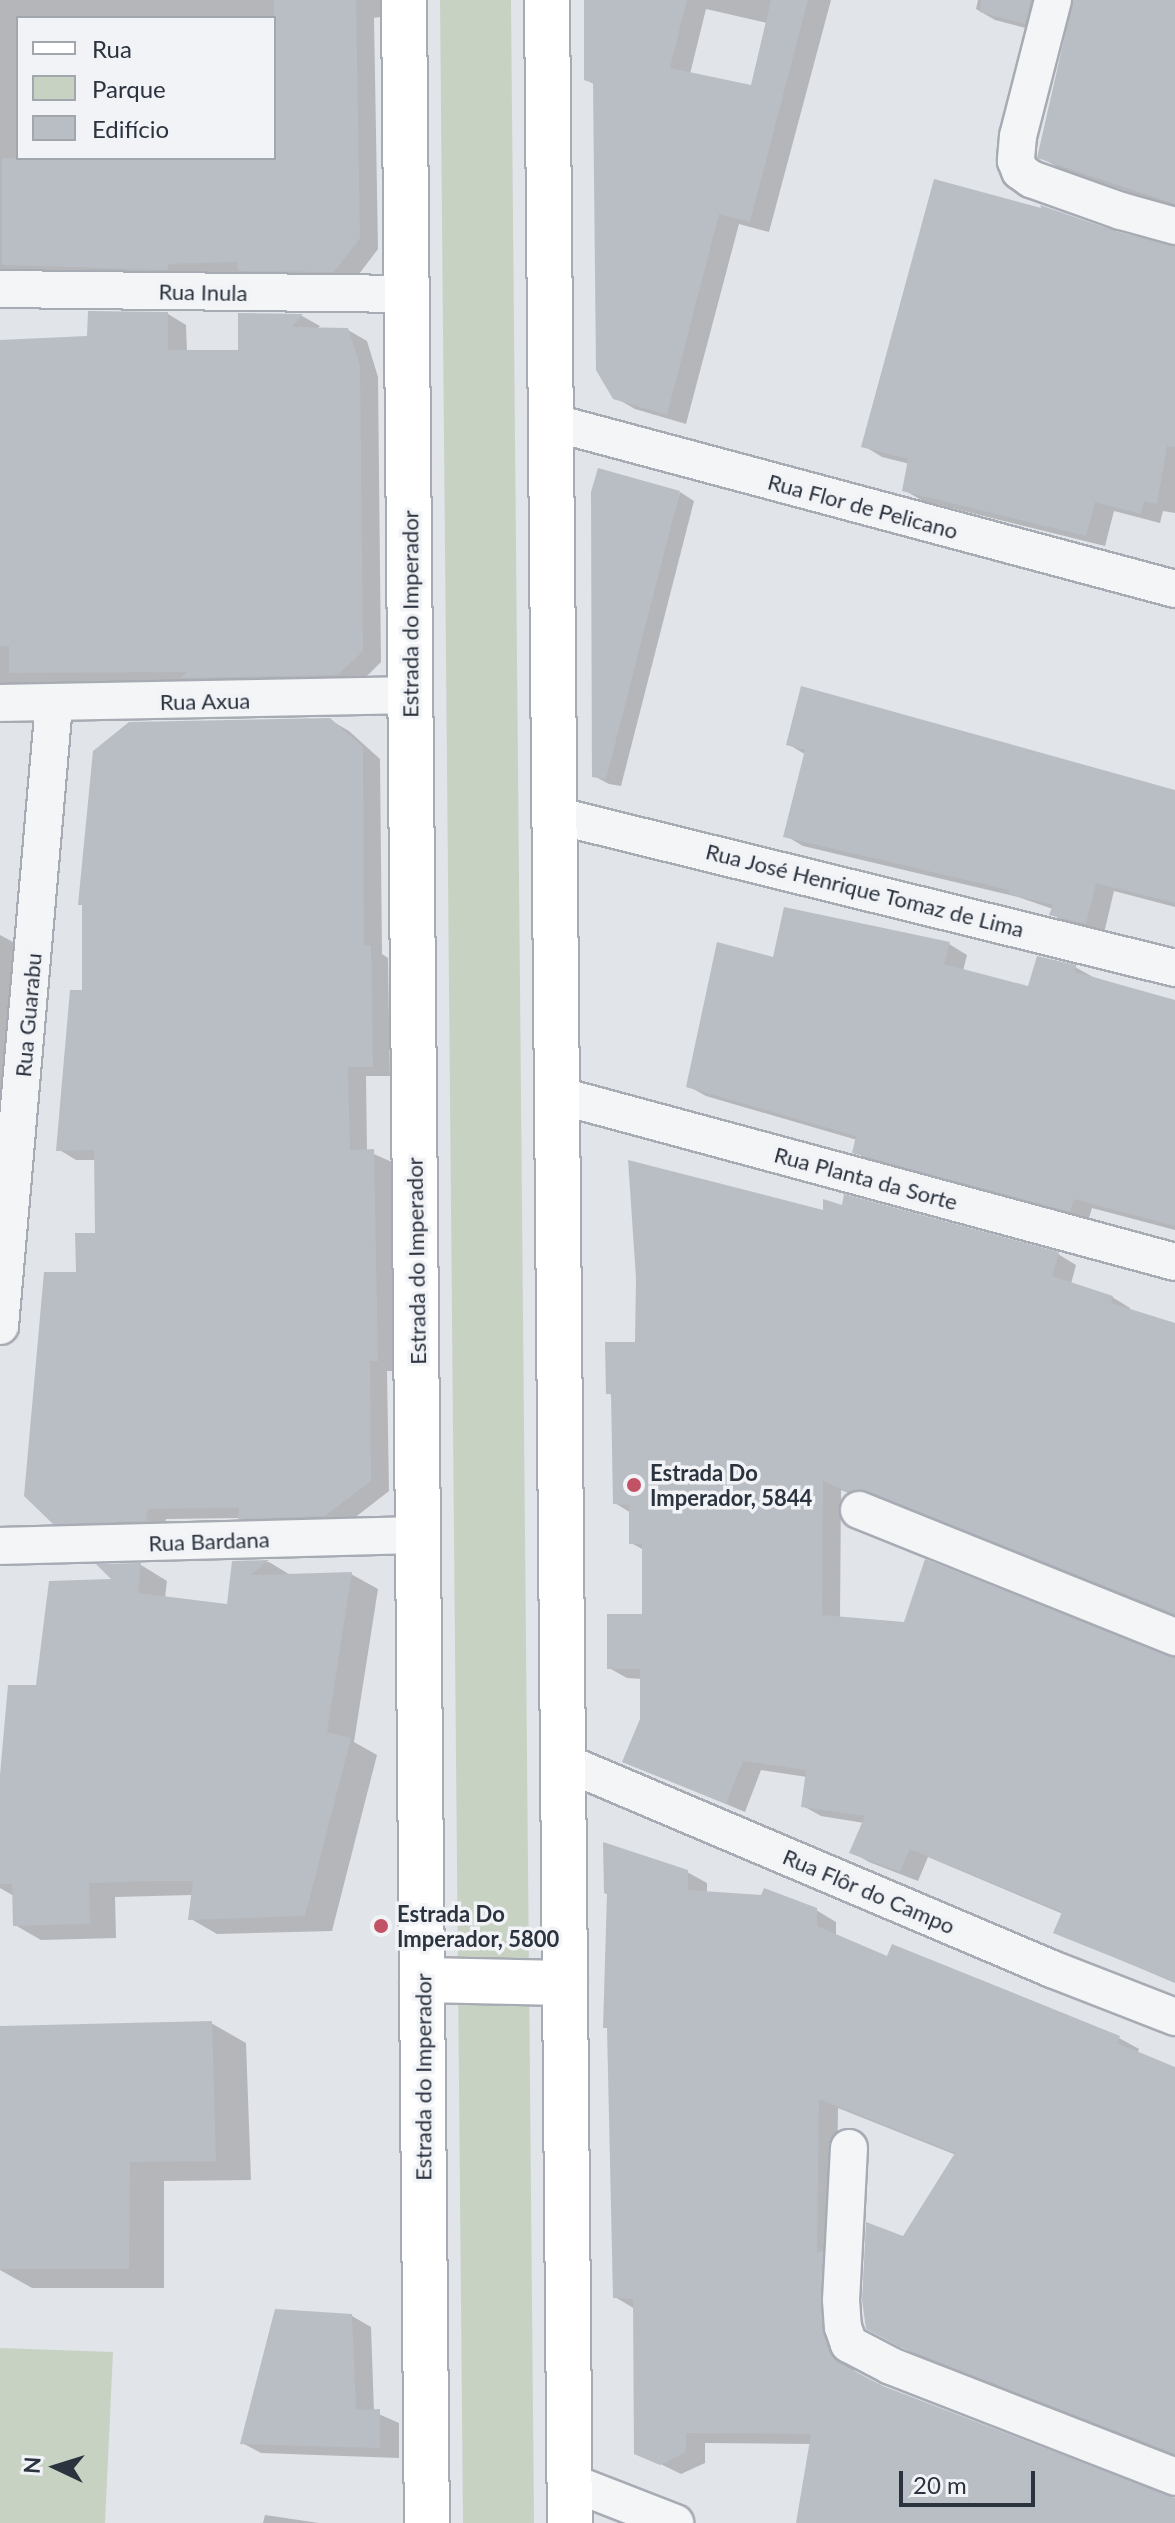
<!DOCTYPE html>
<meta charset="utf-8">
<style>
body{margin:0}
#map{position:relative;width:1175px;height:2523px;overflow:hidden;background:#e1e4e9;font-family:Lato,sans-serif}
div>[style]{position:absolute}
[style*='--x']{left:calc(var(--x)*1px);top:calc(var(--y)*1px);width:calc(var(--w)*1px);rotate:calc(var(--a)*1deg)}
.green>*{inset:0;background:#c7d2c3}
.shadow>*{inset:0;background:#0003}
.building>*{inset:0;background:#b9bec5}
.roads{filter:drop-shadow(2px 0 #a7abb3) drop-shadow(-2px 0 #a7abb3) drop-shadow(0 2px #a7abb3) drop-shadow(0 -2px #a7abb3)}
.street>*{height:36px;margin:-18px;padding:0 18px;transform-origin:18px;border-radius:18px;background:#f4f5f7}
.secondary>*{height:44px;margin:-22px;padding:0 22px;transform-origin:22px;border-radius:22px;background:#fff}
.dots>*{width:22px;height:22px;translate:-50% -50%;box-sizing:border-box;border:4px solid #f1f3f6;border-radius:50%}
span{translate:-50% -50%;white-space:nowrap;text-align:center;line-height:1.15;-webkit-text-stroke:7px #f1f3f6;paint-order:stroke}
.street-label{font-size:22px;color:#2b333f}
.poi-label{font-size:22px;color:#2b333f;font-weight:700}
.left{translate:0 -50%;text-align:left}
.legend{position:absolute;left:16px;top:16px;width:260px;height:144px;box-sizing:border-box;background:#f1f3f6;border:2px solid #a2a6ad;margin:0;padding:10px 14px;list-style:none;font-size:24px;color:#2b333f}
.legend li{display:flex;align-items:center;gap:16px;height:40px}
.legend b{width:40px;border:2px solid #a2a6ad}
.north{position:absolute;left:16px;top:2427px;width:80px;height:80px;-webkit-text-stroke:6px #f1f3f6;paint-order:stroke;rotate:274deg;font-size:22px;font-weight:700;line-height:32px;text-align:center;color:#2b333f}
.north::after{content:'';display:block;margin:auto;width:28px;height:36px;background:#2b333f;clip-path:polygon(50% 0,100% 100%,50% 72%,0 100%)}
.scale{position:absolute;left:899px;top:2471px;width:136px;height:36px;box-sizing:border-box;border:4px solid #2b333f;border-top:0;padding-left:10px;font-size:24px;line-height:28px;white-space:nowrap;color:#2b333f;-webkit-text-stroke:6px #f1f3f6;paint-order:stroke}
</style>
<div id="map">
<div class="green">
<div style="clip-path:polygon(440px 0,511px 0,534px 2523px,463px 2523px)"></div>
<div style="clip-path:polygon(0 2348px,113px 2352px,105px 2523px,0 2523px)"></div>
</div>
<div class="shadow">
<div style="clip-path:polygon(evenodd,0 0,380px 0,380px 17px,374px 18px,378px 249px,353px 282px,258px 281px,244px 272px,0 275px,0 0,18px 18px,274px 18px,274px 158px,18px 158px,18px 18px)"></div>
<div style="clip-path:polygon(evenodd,586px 0,831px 0,769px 232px,739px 224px,686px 424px,635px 409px,614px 397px,595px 85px,586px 79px,586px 0,706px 9px,767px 23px,753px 87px,690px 74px,706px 9px)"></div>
<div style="clip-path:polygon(978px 0,1056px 0,1044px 33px,995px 20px,976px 9px)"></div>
<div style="clip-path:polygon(1075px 0,1175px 0,1175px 208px,1059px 168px,1040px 157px)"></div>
<div style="clip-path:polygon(1043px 208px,1169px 248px,1175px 247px,1175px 513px,1163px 511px,1160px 523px,1114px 511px,1105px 546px,923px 501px,904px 490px,910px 464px,882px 457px,864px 446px)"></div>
<div style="clip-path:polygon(168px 314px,186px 325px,187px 352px,240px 352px,240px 315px,302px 316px,320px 326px,317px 329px,348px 330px,367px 341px,378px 377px,381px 662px,358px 685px,0 683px,0 362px)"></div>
<div style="clip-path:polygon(680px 492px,694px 501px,621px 786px,609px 784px,594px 776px)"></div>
<div style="clip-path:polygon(330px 720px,349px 731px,380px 759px,382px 954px,388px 958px,390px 1076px,366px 1076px,367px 1151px,392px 1162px,396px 1371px,387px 1371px,389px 1491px,344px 1526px,258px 1528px,240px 1518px,166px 1519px,164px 1531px,73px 1533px,54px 1522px,78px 1274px,97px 1235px,96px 1160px,76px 1160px,58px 1149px,84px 992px,84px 906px,80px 904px)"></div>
<div style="clip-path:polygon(788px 744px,1175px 792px,1175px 907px,1114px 891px,1104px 933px,1069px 925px,1052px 914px,1053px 909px,1018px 897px,803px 846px,786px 836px,806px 755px)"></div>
<div style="clip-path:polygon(786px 909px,949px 944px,967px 955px,963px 971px,1029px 988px,1075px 967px,1093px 977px,1175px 1003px,1175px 1230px,1092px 1208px,1088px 1221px,872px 1162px,855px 1152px,857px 1140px,706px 1096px,688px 1086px,775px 960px)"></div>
<div style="clip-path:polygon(0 935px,15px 943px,0 1100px)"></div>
<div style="clip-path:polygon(825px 1212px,1058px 1254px,1076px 1265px,1071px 1284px,1112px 1297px,1130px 1308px,1129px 1311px,1175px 1327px,1175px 1616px,887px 1500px,869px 1501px,841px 1490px,840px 1619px,1175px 1657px,1175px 1983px,1055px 1932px,1063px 1914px,928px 1857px,918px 1881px,869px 1862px,852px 1852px,864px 1823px,821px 1816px,803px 1806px,807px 1777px,761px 1770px,745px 1812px,624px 1761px,642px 1720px,642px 1679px,627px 1678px,609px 1668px,644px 1616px,644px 1550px,631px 1543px,631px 1513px,615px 1503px,613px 1396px,608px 1393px,637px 1344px)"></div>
<div style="clip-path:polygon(269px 1562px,292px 1576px,351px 1574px,378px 1589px,354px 1742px,377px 1755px,332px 1931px,217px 1934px,191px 1919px,193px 1895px,115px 1897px,116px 1938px,41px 1940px,15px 1925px,14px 1896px,0 1888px,0 1793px,38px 1687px,116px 1581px,101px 1566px,141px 1565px,167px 1581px,165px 1598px,229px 1606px,234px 1563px)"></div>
<div style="clip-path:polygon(687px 1872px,707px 1883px,707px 1894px,816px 1910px,836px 1922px,836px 1936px,888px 1958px,893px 1947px,1119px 2038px,1139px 2049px,1137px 2054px,1175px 2069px,1175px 2456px,921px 2357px,888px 2340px,904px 2239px,956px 2155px,838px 2108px,836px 2260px,842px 2346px,856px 2374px,882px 2387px,1175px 2499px,1175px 2523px,804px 2523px,811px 2444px,705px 2443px,705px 2463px,681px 2474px,636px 2452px,635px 2309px,615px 2297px,609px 2029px,605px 2027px)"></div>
<div style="clip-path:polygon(211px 2023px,246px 2043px,251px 2180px,164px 2181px,164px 2288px,32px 2288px,0 2270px,0 2028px)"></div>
<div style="clip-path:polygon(352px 2316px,371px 2327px,374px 2412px,399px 2423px,399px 2458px,261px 2453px,242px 2443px)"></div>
<div style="clip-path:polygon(265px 2515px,319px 2523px,263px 2523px)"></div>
</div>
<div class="building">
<div style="clip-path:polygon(274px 0,356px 0,360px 238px,334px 272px,238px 271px,237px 262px,168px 264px,168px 270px,2px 265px,2px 158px,274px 158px)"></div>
<div style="clip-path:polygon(584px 0,687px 0,670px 68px,751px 85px,771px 0,808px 0,750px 222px,719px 214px,667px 415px,613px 399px,596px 370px,593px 83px,584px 80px)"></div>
<div style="clip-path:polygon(981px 0,1031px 0,1025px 24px,980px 12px)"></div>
<div style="clip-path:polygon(1073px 0,1175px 0,1175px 204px,1037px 158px)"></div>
<div style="clip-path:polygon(934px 179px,1041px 208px,1040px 205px,1115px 231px,1175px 246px,1175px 447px,1167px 446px,1157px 504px,1144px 501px,1141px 514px,1095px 502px,1086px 536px,902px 491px,908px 459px,861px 447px)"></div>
<div style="clip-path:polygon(88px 311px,168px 312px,168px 350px,238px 350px,238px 313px,303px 314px,292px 327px,348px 328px,360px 365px,363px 651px,338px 675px,180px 678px,187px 672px,9px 673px,9px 646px,0 646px,0 340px,87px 336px)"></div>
<div style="clip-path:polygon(598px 468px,680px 491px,606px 779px,592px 777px,591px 492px)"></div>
<div style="clip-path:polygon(801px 686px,1175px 790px,1175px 903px,1096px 883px,1086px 924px,1049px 915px,1053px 905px,1009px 894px,1009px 890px,783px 837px,805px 750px,786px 745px)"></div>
<div style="clip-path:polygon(330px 718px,363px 747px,364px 945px,371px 945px,373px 1067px,348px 1067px,350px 1150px,374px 1149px,378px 1361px,370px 1361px,371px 1481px,325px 1516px,238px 1519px,239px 1508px,148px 1509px,146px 1521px,53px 1524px,24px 1496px,44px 1272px,76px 1272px,75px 1233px,95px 1233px,94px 1150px,56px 1151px,70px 990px,82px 990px,82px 905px,78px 905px,93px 751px,129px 722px)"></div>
<div style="clip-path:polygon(784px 907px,950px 942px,944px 964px,1028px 986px,1037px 956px,1076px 965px,1075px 972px,1175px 1000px,1175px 1226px,1074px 1199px,1070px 1212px,852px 1153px,856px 1136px,686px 1087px,717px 942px,773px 957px)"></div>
<div style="clip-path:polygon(628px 1160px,823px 1210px,823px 1199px,842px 1205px,844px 1194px,1059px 1252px,1052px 1276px,1113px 1296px,1111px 1303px,1175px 1323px,1175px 1614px,867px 1491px,849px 1492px,823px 1481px,822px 1615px,904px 1622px,925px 1559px,1175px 1658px,1175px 1982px,1053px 1933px,1062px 1912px,910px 1849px,900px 1872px,849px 1853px,865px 1816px,801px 1807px,806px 1770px,743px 1761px,726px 1804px,622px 1762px,640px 1719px,640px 1669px,607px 1669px,607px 1614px,642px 1614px,642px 1544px,629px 1544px,629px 1505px,613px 1504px,611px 1394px,606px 1394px,605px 1342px,635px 1342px,636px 1278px)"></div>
<div style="clip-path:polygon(269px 1560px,250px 1575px,352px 1572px,327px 1732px,351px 1738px,305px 1916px,188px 1920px,193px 1881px,150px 1881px,89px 1883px,90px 1924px,13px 1926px,12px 1884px,0 1884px,0 1775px,8px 1685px,36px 1685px,49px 1581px,111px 1579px,96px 1564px,141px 1563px,138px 1593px,227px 1604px,232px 1561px)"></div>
<div style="clip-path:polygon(603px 1842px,688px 1870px,688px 1890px,761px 1895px,764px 1888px,817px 1908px,817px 1926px,887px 1956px,892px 1944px,1120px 2036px,1117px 2043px,1175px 2067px,1175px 2454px,900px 2347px,866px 2329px,862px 2300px,866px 2222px,903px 2236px,955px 2153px,819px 2099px,817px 2253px,823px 2250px,822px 2329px,829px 2351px,839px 2363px,883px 2386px,1175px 2498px,1175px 2523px,796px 2523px,811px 2434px,686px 2433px,686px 2452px,660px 2465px,634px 2454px,633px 2299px,613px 2298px,607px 2028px,603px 2028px,607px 1894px,604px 1893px)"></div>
<div style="clip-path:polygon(212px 2021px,216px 2161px,130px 2162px,129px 2269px,0 2269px,0 2026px)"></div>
<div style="clip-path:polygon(275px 2309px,352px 2314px,356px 2410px,380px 2409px,380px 2448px,240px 2444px)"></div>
</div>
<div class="roads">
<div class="street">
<div style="--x:1053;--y:0;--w:140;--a:104.4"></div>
<div style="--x:1018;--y:136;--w:25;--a:95"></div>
<div style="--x:1016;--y:161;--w:11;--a:68"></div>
<div style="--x:1020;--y:171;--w:14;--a:36"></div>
<div style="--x:1031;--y:179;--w:96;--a:19.6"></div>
<div style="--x:1121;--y:211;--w:56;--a:15.5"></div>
<div style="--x:0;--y:289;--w:406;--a:0.7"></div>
<div style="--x:551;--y:422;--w:646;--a:14.98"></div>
<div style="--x:0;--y:703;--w:410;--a:-1.1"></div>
<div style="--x:554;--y:815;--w:640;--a:13.84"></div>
<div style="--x:557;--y:1095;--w:640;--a:15.12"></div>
<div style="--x:0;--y:1326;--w:624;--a:-85.04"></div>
<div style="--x:859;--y:1510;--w:341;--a:21.9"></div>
<div style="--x:0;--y:1546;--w:418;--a:-1.5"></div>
<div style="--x:564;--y:1762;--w:530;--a:22.99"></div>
<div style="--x:1052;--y:1969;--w:132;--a:21.3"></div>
<div style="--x:849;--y:2148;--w:152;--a:93"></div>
<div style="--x:841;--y:2300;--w:27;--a:86"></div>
<div style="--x:843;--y:2327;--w:18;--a:71"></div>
<div style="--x:849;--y:2344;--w:47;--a:27.6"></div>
<div style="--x:891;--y:2366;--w:305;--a:21.3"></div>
<div style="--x:570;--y:2482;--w:113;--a:21.3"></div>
</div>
<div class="secondary">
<div style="--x:404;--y:0;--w:2523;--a:89.48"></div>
<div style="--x:547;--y:0;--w:2523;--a:89.48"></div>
<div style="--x:422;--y:1980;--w:143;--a:1.2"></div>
</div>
</div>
<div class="dots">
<div style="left:634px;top:1485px;background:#c25266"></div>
<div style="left:381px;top:1926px;background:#c25266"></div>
</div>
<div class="street-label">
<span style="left:203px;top:292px;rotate:1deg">Rua Inula</span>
<span style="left:863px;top:506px;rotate:15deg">Rua Flor de Pelicano</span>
<span style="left:410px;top:614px;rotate:-90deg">Estrada do Imperador</span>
<span style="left:205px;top:701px;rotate:-1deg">Rua Axua</span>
<span style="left:865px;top:890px;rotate:14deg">Rua José Henrique Tomaz de Lima</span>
<span style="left:28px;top:1015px;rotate:-85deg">Rua Guarabu</span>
<span style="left:866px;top:1178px;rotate:15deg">Rua Planta da Sorte</span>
<span style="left:416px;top:1261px;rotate:-91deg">Estrada do Imperador</span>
<span style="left:209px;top:1541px;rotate:-2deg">Rua Bardana</span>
<span style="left:869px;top:1891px;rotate:23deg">Rua Flôr do Campo</span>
<span style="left:423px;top:2077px;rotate:-90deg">Estrada do Imperador</span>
</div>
<div class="poi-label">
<span class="left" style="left:650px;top:1485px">Estrada Do<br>Imperador, 5844</span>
<span class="left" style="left:397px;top:1926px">Estrada Do<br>Imperador, 5800</span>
</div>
<ul class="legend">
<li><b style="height:10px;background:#fff"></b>Rua</li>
<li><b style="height:22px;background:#c7d2c3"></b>Parque</li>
<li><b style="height:22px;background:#b9bec5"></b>Edifício</li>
</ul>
<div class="north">N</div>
<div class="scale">20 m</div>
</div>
